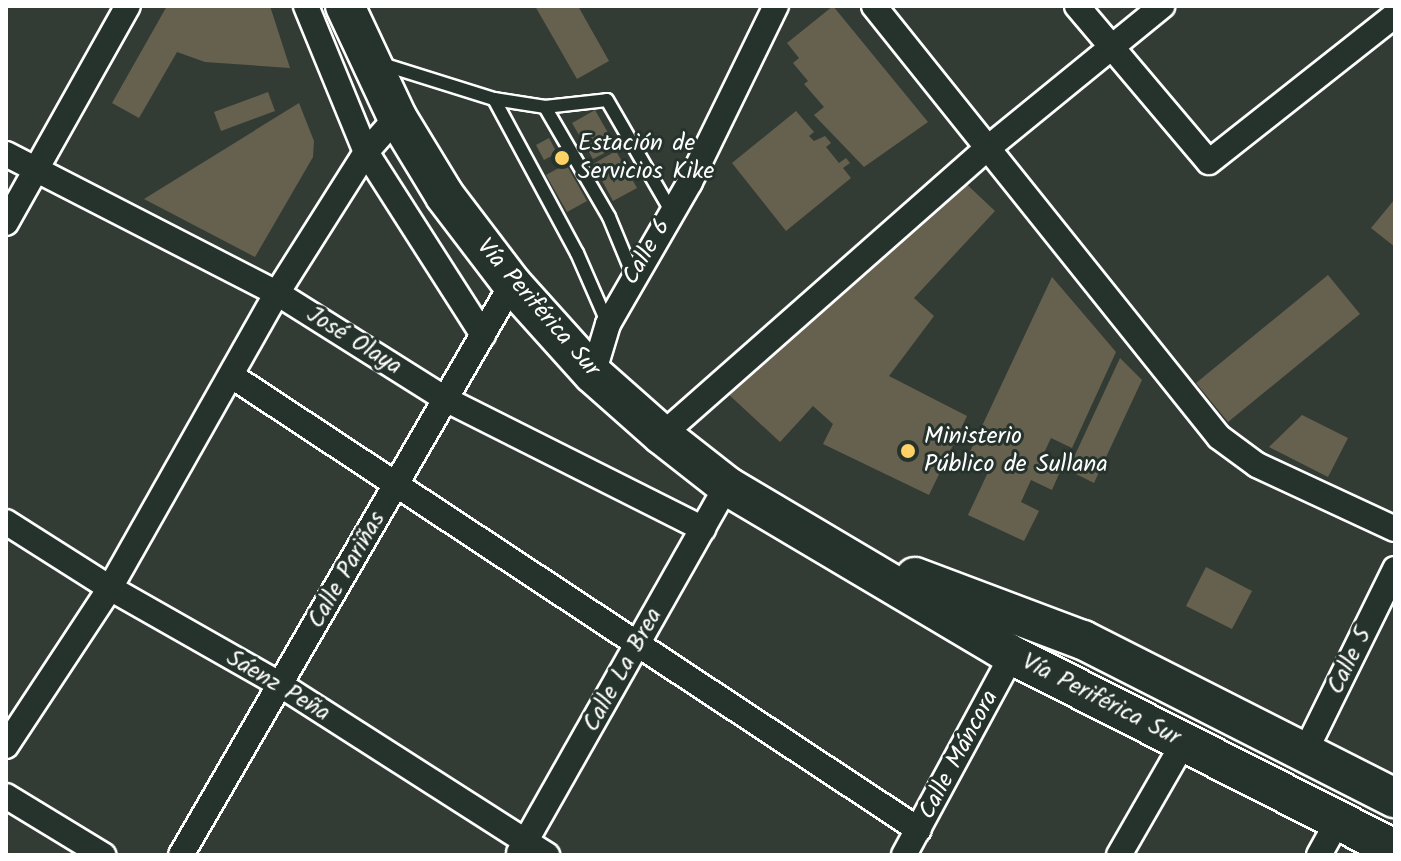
<!DOCTYPE html>
<meta charset="utf-8">
<style>
body{margin:0}
#map{position:relative;width:1401px;height:861px;overflow:hidden;background:#333c34;font-family:Kalam,sans-serif}
div>[style]{position:absolute}
[style*='--x']{left:calc(var(--x)*1px);top:calc(var(--y)*1px);width:calc(var(--w)*1px);rotate:calc(var(--a)*1deg)}
.building>*{inset:0;background:#66614f}
.roads{filter:drop-shadow(2px 0 #fff) drop-shadow(-2px 0 #fff) drop-shadow(0 2px #fff) drop-shadow(0 -2px #fff)}
.service>*{height:12px;margin:-6px;padding:0 6px;transform-origin:6px;border-radius:6px;background:#26332d}
.minor>*{height:24px;margin:-12px;padding:0 12px;transform-origin:12px;border-radius:12px;background:#26332d}
.trunk>*{height:38px;margin:-19px;padding:0 19px;transform-origin:19px;border-radius:19px;background:#26332d}
.dots>*{width:22px;height:22px;translate:-50% -50%;box-sizing:border-box;border:4px solid #26332d;border-radius:50%}
span{translate:-50% -50%;white-space:nowrap;text-align:center;line-height:1.15;-webkit-text-stroke:6px #26332d;paint-order:stroke}
.poi-label{font-size:24px;color:#fff}
.left{translate:0 -50%;text-align:left}
.street-label{font-size:24px;color:#fff}
.frame{position:absolute;inset:0;border:8px solid #fff;pointer-events:none}
</style>
<div id="map">
<div class="building">
<div style="clip-path:polygon(167px 6px,270px 6px,290px 68px,205px 62px,177px 52px,139px 118px,112px 103px)"></div>
<div style="clip-path:polygon(535px 6px,578px 6px,609px 61px,577px 79px)"></div>
<div style="clip-path:polygon(833px 6px,928px 122px,864px 167px,814px 115px,824px 107px,804px 84px,808px 81px,793px 63px,799px 58px,787px 43px)"></div>
<div style="clip-path:polygon(268px 92px,275px 111px,221px 131px,214px 112px)"></div>
<div style="clip-path:polygon(299px 103px,314px 141px,313px 157px,255px 257px,144px 199px)"></div>
<div style="clip-path:polygon(595px 110px,616px 147px,593px 159px,572px 123px)"></div>
<div style="clip-path:polygon(796px 111px,814px 132px,809px 136px,814px 141px,825px 136px,831px 143px,826px 147px,839px 163px,846px 158px,850px 163px,843px 168px,851px 178px,786px 231px,732px 163px)"></div>
<div style="clip-path:polygon(549px 138px,557px 153px,544px 160px,536px 145px)"></div>
<div style="clip-path:polygon(616px 151px,637px 188px,613px 201px,593px 164px)"></div>
<div style="clip-path:polygon(566px 164px,587px 201px,567px 212px,546px 175px)"></div>
<div style="clip-path:polygon(960px 178px,995px 211px,914px 298px,934px 316px,889px 376px,967px 416px,929px 495px,823px 444px,833px 424px,813px 406px,780px 442px,726px 392px)"></div>
<div style="clip-path:polygon(1395px 199px,1395px 247px,1371px 228px)"></div>
<div style="clip-path:polygon(1328px 275px,1360px 314px,1228px 422px,1196px 383px)"></div>
<div style="clip-path:polygon(1052px 277px,1116px 352px,1072px 448px,1051px 438px,1042px 457px,1062px 467px,1052px 490px,1031px 480px,1021px 502px,1039px 511px,1024px 541px,968px 515px,990px 468px,967px 458px)"></div>
<div style="clip-path:polygon(1120px 358px,1142px 380px,1094px 483px,1068px 470px)"></div>
<div style="clip-path:polygon(1302px 415px,1348px 438px,1328px 477px,1269px 447px)"></div>
<div style="clip-path:polygon(1206px 567px,1252px 591px,1232px 629px,1186px 606px)"></div>
</div>
<div class="roads">
<div class="service">
<div style="--x:379;--y:63;--w:121;--a:17.4"></div>
<div style="--x:494;--y:99;--w:175;--a:61.7"></div>
<div style="--x:577;--y:253;--w:77;--a:66.4"></div>
<div style="--x:494;--y:99;--w:52;--a:8.9"></div>
<div style="--x:545;--y:107;--w:127;--a:59.8"></div>
<div style="--x:609;--y:217;--w:63;--a:67.5"></div>
<div style="--x:545;--y:107;--w:62;--a:-6.4"></div>
<div style="--x:607;--y:100;--w:128;--a:60"></div>
</div>
<div class="minor">
<div style="--x:306;--y:6;--w:158;--a:67.7"></div>
<div style="--x:366;--y:152;--w:217;--a:57.4"></div>
<div style="--x:874;--y:6;--w:552;--a:51.32"></div>
<div style="--x:1219;--y:437;--w:47;--a:36.4"></div>
<div style="--x:1257;--y:465;--w:152;--a:24.9"></div>
<div style="--x:1077;--y:6;--w:204;--a:49.8"></div>
<div style="--x:1209;--y:162;--w:237;--a:-38.3"></div>
<div style="--x:6;--y:154;--w:305;--a:27.2"></div>
<div style="--x:277;--y:293;--w:199;--a:32.2"></div>
<div style="--x:445;--y:399;--w:289;--a:26.7"></div>
<div style="--x:6;--y:223;--w:249;--a:-60.7"></div>
<div style="--x:593;--y:374;--w:52;--a:-73.3"></div>
<div style="--x:608;--y:324;--w:164;--a:-60"></div>
<div style="--x:690;--y:182;--w:196;--a:-64"></div>
<div style="--x:232;--y:376;--w:823;--a:33.46"></div>
<div style="--x:662;--y:435;--w:434;--a:-41.4"></div>
<div style="--x:988;--y:148;--w:225;--a:-39.2"></div>
<div style="--x:6;--y:522;--w:123;--a:32.4"></div>
<div style="--x:110;--y:588;--w:197;--a:29.6"></div>
<div style="--x:281;--y:685;--w:316;--a:32.6"></div>
<div style="--x:6;--y:746;--w:189;--a:-56.6"></div>
<div style="--x:110;--y:588;--w:339;--a:-60.5"></div>
<div style="--x:277;--y:293;--w:167;--a:-57.7"></div>
<div style="--x:366;--y:152;--w:47;--a:-48.5"></div>
<div style="--x:1305;--y:752;--w:204;--a:-63.8"></div>
<div style="--x:6;--y:796;--w:114;--a:31.3"></div>
<div style="--x:519;--y:853;--w:422;--a:-60.5"></div>
<div style="--x:181;--y:855;--w:660;--a:-59.9"></div>
<div style="--x:904;--y:855;--w:227;--a:-61.6"></div>
<div style="--x:1119;--y:855;--w:130;--a:-60.1"></div>
<div style="--x:1319;--y:855;--w:41;--a:-60.9"></div>
</div>
<div class="trunk">
<div style="--x:345;--y:6;--w:123;--a:64.9"></div>
<div style="--x:397;--y:117;--w:92;--a:58.7"></div>
<div style="--x:445;--y:196;--w:111;--a:52.7"></div>
<div style="--x:512;--y:284;--w:121;--a:48"></div>
<div style="--x:593;--y:374;--w:92;--a:41.5"></div>
<div style="--x:662;--y:435;--w:83;--a:38.1"></div>
<div style="--x:727;--y:486;--w:331;--a:30.7"></div>
<div style="--x:1012;--y:655;--w:429;--a:26.9"></div>
<div style="--x:915;--y:577;--w:179;--a:20.6"></div>
<div style="--x:1083;--y:640;--w:350;--a:26.9"></div>
</div>
</div>
<div class="dots">
<div style="left:562px;top:158px;background:#ffd166"></div>
<div style="left:908px;top:451px;background:#ffd166"></div>
</div>
<div class="poi-label">
<span class="left" style="left:578px;top:158px">Estación de<br>Servicios Kike</span>
<span class="left" style="left:924px;top:451px">Ministerio<br>Público de Sullana</span>
</div>
<div class="street-label">
<span style="left:647px;top:252px;rotate:-60deg">Calle 6</span>
<span style="left:538px;top:308px;rotate:49deg">Vía Periférica Sur</span>
<span style="left:354px;top:341px;rotate:32deg">José Olaya</span>
<span style="left:347px;top:570px;rotate:-60deg">Calle Pariñas</span>
<span style="left:1350px;top:661px;rotate:-64deg">Calle 5</span>
<span style="left:623px;top:670px;rotate:-61deg">Calle La Brea</span>
<span style="left:278px;top:686px;rotate:31deg">Sáenz Peña</span>
<span style="left:1101px;top:700px;rotate:27deg">Vía Periférica Sur</span>
<span style="left:959px;top:755px;rotate:-62deg">Calle Máncora</span>
</div>
<div class="frame"></div>
</div>
